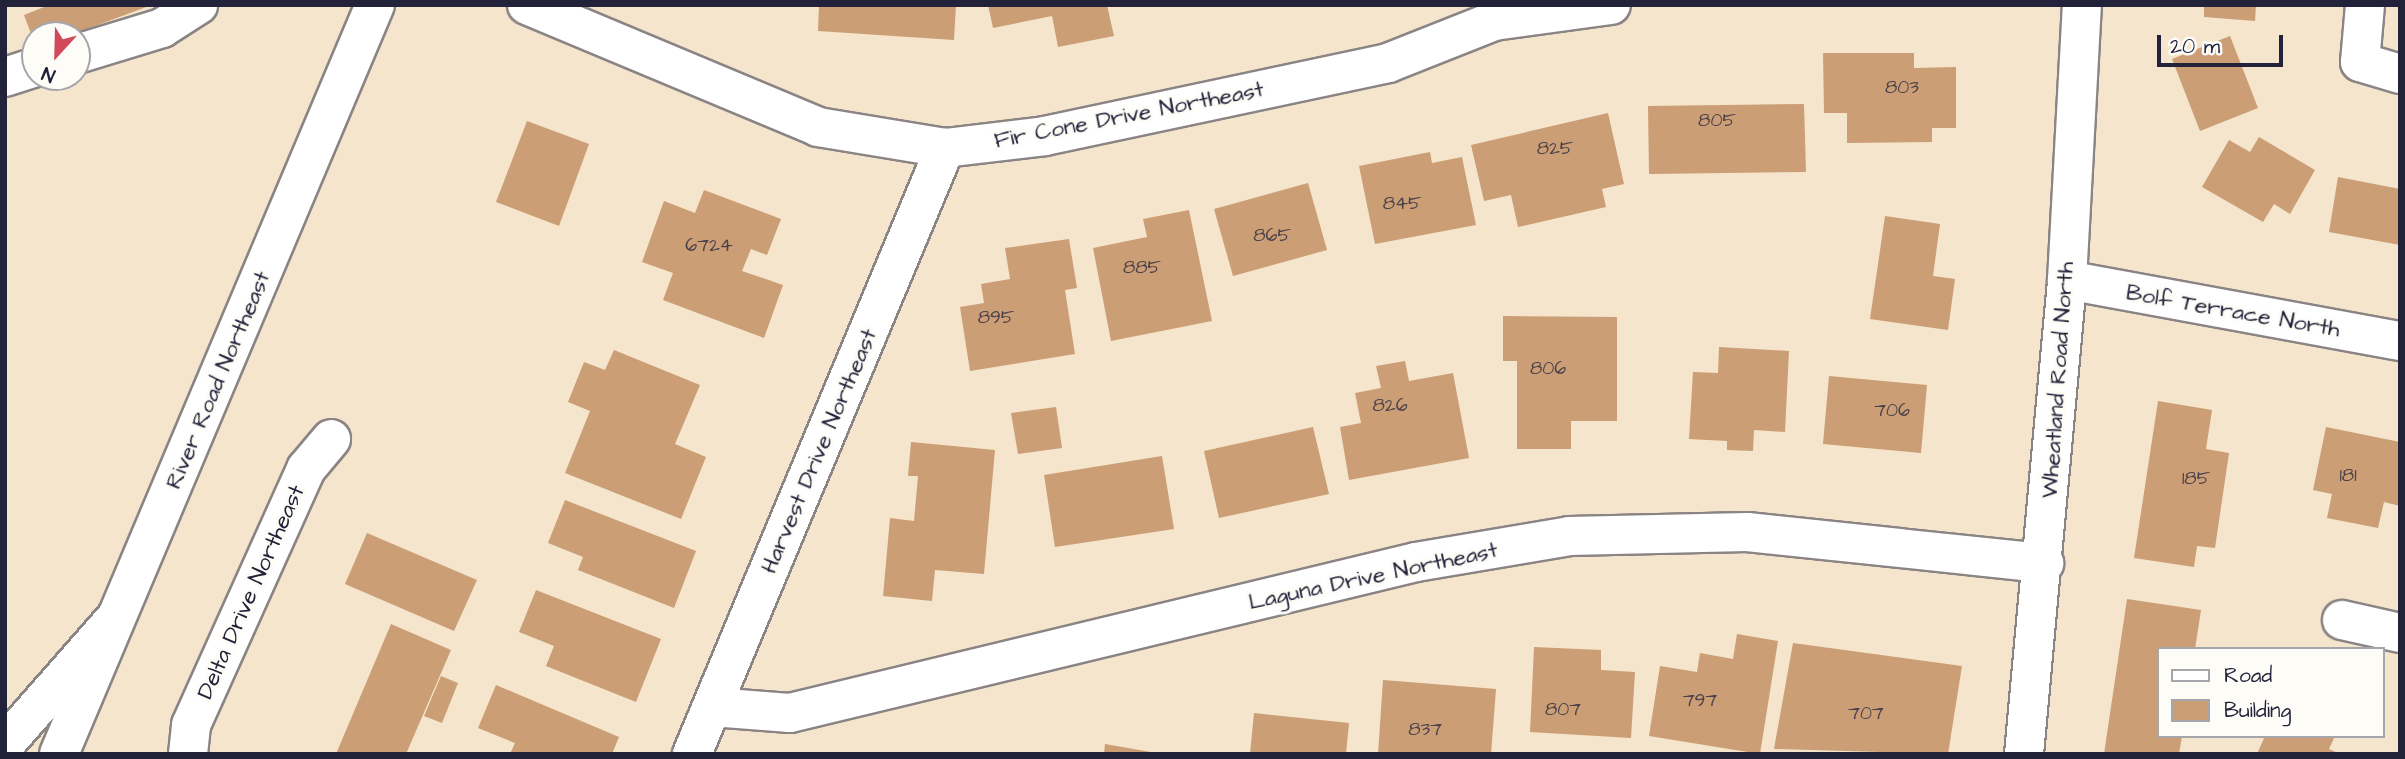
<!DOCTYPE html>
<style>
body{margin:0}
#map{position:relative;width:2405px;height:759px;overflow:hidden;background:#f4e5cc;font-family:"Architects Daughter",sans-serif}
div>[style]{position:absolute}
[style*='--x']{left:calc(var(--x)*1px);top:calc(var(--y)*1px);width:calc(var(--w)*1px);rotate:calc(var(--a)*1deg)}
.building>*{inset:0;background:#cb9e75}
.roads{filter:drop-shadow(2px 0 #8b8484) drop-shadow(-2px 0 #8b8484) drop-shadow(0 2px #8b8484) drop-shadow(0 -2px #8b8484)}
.minor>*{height:38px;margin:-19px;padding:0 19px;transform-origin:19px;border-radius:19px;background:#fff}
.major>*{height:38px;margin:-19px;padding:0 19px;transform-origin:19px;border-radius:19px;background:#fff}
span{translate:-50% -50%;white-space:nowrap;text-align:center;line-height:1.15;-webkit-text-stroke:6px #fdfcf7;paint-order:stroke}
.number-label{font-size:19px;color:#4c414a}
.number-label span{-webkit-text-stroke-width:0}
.street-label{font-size:23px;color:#22223b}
.frame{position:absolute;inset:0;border:7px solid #22223b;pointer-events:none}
.legend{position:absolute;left:2157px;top:647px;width:228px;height:91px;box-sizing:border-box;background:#fdfcf7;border:2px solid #a5a5ac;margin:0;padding:9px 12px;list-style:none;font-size:21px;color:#22223b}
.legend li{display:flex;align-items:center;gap:14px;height:35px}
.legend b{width:35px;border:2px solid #a5a5ac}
.north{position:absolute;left:21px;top:21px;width:70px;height:70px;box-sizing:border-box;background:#fdfcf7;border:2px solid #a5a5ac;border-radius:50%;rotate:202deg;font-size:19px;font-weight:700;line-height:28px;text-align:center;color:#22223b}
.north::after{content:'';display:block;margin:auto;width:24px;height:32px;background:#d1495b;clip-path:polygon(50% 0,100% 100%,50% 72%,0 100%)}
.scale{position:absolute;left:2157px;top:35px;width:126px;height:32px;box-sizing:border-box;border:4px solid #22223b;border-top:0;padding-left:9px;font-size:21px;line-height:24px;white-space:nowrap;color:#22223b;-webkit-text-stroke:5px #fdfcf7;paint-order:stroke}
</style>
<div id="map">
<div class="building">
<div style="clip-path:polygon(49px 5px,149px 5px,149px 6px,71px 35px,35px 35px,35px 44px,24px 15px)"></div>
<div style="clip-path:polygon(819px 5px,956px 5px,954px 40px,818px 31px)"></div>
<div style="clip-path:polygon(988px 5px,1107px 5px,1114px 36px,1058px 47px,1052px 16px,993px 28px)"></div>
<div style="clip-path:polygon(2204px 5px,2256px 5px,2255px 21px,2204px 17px)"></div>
<div style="clip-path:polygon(2230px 36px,2258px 108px,2200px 131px,2172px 59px)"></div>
<div style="clip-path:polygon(1823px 53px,1914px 53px,1914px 68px,1956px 67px,1956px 128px,1932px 128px,1932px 142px,1847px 143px,1847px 113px,1824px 113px)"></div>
<div style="clip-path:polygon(1804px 104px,1806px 172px,1649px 174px,1648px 106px)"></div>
<div style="clip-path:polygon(1608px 113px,1624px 184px,1602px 189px,1606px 207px,1518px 227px,1511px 195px,1484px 201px,1471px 145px)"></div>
<div style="clip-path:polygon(527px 121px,589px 144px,559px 226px,496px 202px)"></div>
<div style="clip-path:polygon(2259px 137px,2315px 170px,2290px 214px,2274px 204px,2263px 222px,2202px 187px,2229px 140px,2250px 152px)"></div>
<div style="clip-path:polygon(1430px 152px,1432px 163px,1462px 157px,1476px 225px,1375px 244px,1359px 166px)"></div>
<div style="clip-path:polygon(2338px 177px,2400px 189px,2400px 245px,2329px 232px)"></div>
<div style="clip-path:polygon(1308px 183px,1327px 250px,1233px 276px,1214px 209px)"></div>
<div style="clip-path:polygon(704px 190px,781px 219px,767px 255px,751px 249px,742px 271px,783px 285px,764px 338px,663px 300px,673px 273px,642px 262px,664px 201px,695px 213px)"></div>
<div style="clip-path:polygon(1189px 210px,1212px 321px,1111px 341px,1093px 248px,1147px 237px,1143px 219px)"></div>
<div style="clip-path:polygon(1885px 216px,1940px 224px,1933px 276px,1955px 279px,1948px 330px,1870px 319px)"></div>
<div style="clip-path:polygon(1069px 239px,1077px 288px,1065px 290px,1075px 354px,970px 371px,960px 307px,984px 303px,981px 284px,1010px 279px,1005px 248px)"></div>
<div style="clip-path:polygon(1503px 316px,1617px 317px,1617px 421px,1571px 421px,1571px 449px,1517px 449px,1517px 361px,1503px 361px)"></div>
<div style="clip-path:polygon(1719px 347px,1789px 351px,1785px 432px,1754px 430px,1753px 451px,1727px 450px,1727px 441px,1689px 439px,1693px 372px,1718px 373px)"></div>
<div style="clip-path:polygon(614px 350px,700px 385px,675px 444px,706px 457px,681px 519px,565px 473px,590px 411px,568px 402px,584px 362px,605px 370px)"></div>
<div style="clip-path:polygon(1405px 361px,1409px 381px,1453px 373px,1469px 458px,1349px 480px,1340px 427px,1361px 423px,1355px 393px,1381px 388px,1376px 366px)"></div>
<div style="clip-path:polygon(1829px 376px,1927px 385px,1921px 453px,1823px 444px)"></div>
<div style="clip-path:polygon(2158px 401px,2212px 410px,2206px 449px,2229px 453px,2215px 548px,2197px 546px,2194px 567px,2134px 558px)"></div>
<div style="clip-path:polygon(1056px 407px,1062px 448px,1018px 454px,1011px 413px)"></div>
<div style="clip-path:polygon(1313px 427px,1329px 494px,1219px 518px,1204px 451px)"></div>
<div style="clip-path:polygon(2326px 427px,2400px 442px,2400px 506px,2384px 502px,2378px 528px,2327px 518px,2332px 494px,2313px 490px)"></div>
<div style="clip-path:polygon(911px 442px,995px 450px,984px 574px,935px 570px,932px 601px,883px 596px,890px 518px,914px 521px,918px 476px,908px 476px)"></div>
<div style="clip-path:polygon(1162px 456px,1174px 529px,1055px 547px,1044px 475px)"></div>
<div style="clip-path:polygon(565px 500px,696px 551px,674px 608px,578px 570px,583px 557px,548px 543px)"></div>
<div style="clip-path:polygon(367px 533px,477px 580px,454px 631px,345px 584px)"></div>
<div style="clip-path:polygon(536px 590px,661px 639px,636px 702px,546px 666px,554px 646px,519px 632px)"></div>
<div style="clip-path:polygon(2127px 599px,2201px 610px,2195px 649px,2158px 649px,2158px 736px,2182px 736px,2179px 754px,2104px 754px)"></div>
<div style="clip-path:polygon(391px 624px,451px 650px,406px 754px,336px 754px)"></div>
<div style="clip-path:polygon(1737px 634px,1778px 641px,1760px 754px,1649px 736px,1660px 666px,1697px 672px,1700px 653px,1733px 659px)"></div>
<div style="clip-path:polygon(1793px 643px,1962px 666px,1948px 754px,1774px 749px)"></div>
<div style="clip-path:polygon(1534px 647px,1601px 650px,1601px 670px,1635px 672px,1631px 738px,1530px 732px)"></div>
<div style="clip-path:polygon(441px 676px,458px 683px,442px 723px,424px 716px)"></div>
<div style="clip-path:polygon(1383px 680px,1496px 689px,1491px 754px,1378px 754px)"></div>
<div style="clip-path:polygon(496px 685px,619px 737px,612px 754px,510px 754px,515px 743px,478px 728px)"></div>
<div style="clip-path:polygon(1254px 713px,1349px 723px,1346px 754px,1250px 754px)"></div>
<div style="clip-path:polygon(2265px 736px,2335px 736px,2329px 749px,2340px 754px,2257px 754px)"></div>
<div style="clip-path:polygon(1105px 744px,1151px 752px,1151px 754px,1104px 754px)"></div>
</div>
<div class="roads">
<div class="minor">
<div style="--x:527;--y:5;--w:316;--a:22.7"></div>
<div style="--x:818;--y:127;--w:129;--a:9.4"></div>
<div style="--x:945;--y:148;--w:101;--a:-6.8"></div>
<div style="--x:1045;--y:136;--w:351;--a:-12"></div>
<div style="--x:1388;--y:63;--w:114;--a:-21.6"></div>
<div style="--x:1494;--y:21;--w:118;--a:-7.8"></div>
<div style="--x:2365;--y:5;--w:57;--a:95"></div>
<div style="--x:2360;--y:62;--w:42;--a:16.7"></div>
<div style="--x:77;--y:54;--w:89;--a:-17"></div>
<div style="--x:162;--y:28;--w:43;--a:-32.6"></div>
<div style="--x:5;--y:77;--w:32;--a:-18"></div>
<div style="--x:2067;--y:280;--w:339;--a:10.4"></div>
<div style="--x:2342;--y:620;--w:59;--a:12.6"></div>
<div style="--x:712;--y:707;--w:78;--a:4.4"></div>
<div style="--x:790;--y:713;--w:644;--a:-13.56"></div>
<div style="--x:1416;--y:562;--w:155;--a:-9.6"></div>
<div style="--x:1569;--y:536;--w:178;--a:-1.3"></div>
<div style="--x:1747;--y:532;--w:299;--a:6"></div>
<div style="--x:5;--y:744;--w:165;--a:-48.7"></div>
<div style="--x:188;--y:754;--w:29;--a:-84"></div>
<div style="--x:191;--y:725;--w:281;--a:-65.8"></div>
<div style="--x:306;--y:469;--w:39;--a:-50"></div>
<div style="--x:692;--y:754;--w:657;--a:-67.34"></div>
</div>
<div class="major">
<div style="--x:59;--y:754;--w:813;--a:-67.13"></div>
<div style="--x:2024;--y:754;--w:476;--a:-84.8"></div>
<div style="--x:2067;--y:280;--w:275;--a:-86.9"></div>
</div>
</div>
<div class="number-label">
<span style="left:1902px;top:88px">803</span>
<span style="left:1717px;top:121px">805</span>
<span style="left:1555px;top:149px">825</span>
<span style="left:1402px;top:204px">845</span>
<span style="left:1272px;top:236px">865</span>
<span style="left:709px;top:246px">6724</span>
<span style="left:1142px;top:268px">885</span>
<span style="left:996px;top:318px">895</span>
<span style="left:1548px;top:369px">806</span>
<span style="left:1390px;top:406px">826</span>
<span style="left:1892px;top:411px">706</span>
<span style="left:2348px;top:476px">181</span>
<span style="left:2196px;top:479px">185</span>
<span style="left:1700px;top:701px">797</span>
<span style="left:1563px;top:710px">807</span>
<span style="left:1866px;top:714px">707</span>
<span style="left:1425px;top:730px">837</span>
</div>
<div class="street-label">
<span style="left:1129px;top:115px;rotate:-11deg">Fir Cone Drive Northeast</span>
<span style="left:2233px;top:311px;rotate:10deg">Bolf Terrace North</span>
<span style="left:218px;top:380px;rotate:-67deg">River Road Northeast</span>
<span style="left:2058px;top:380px;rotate:-86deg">Wheatland Road North</span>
<span style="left:819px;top:451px;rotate:-67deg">Harvest Drive Northeast</span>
<span style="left:1373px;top:576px;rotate:-12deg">Laguna Drive Northeast</span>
<span style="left:251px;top:592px;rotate:-66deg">Delta Drive Northeast</span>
</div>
<div class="frame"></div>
<ul class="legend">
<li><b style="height:9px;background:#fff"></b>Road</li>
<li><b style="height:19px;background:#cb9e75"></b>Building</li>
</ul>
<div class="north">N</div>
<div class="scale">20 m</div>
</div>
